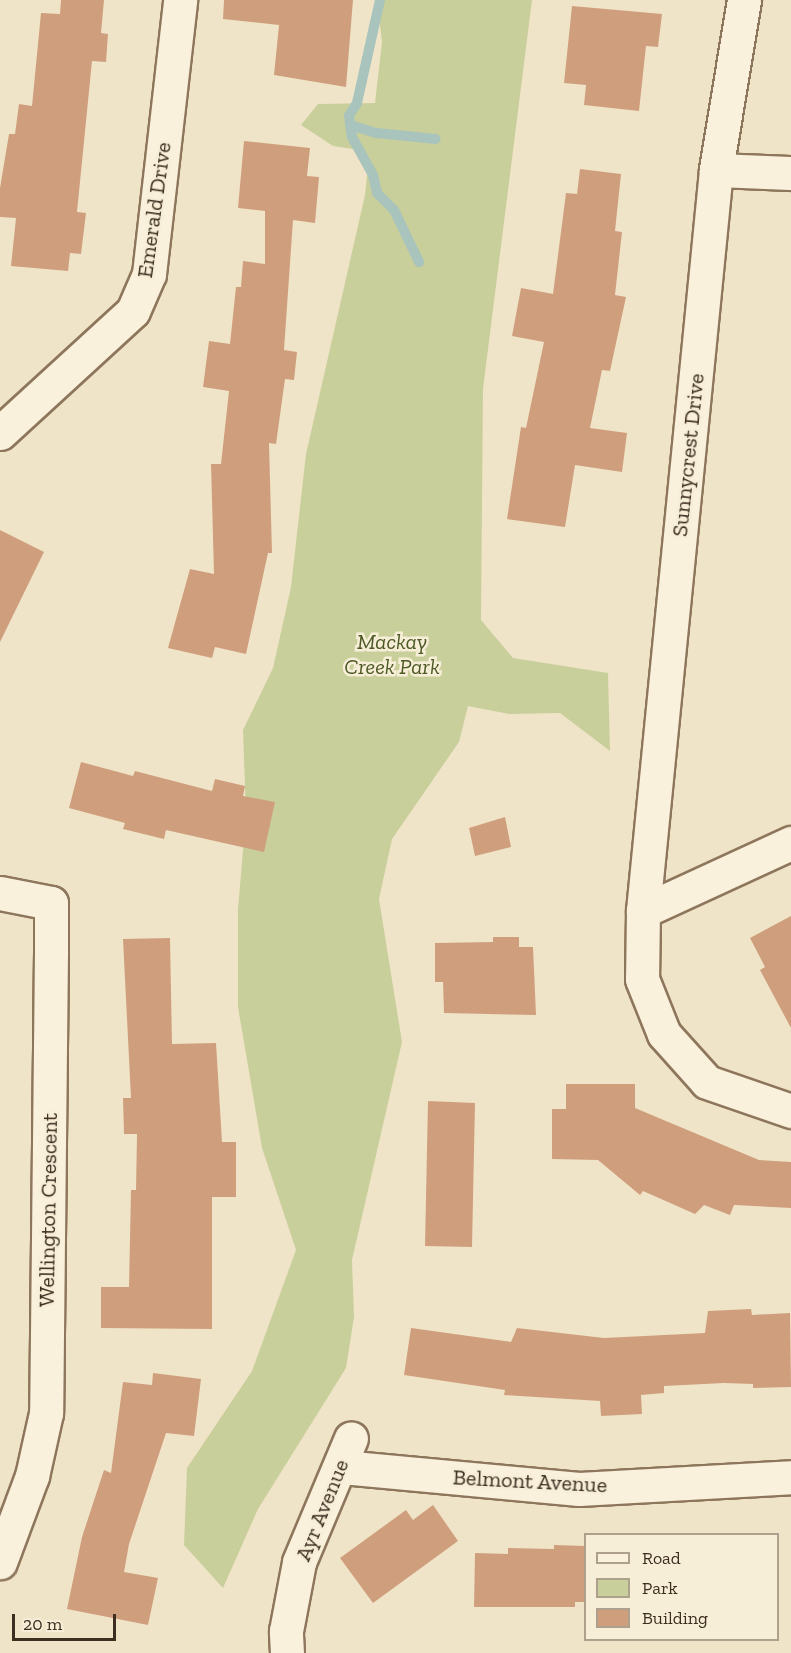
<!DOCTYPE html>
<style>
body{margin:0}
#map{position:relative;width:791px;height:1653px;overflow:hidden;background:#f0e4c8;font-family:"Zilla Slab",serif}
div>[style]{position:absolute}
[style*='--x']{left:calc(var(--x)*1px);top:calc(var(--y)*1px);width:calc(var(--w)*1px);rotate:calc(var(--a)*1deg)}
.green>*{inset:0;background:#c9cf9b}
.stream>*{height:10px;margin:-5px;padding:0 5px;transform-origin:5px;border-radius:5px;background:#a9c4bc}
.building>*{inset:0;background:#cf9f7d}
.roads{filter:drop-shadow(2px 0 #8d765c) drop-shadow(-2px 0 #8d765c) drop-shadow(0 2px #8d765c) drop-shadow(0 -2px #8d765c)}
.minor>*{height:33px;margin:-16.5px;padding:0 16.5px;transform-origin:16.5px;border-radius:16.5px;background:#faf1dc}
span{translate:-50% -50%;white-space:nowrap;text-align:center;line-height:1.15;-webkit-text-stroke:5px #f7eed8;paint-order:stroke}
.street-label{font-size:22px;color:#3d2e20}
.park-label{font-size:22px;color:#4d5a26;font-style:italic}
.legend{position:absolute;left:584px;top:1533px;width:195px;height:108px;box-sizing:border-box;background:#f7eed8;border:2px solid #ada18e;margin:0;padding:8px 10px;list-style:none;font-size:18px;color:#3d2e20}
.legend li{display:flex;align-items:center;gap:12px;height:30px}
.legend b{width:30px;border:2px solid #ada18e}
.scale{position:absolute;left:12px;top:1614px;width:104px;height:27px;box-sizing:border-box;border:3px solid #3d2e20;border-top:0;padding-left:8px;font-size:18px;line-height:21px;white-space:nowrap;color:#3d2e20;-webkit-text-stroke:4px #f7eed8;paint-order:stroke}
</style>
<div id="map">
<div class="green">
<div style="clip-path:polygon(377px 0,532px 0,483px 389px,481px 620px,513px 658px,608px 673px,610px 751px,560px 713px,509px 714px,468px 706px,459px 742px,392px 839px,379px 899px,402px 1042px,352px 1260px,354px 1317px,346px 1368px,258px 1509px,223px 1588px,184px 1545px,187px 1468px,252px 1371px,296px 1250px,262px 1148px,238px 1007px,238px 909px,246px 815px,243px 730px,273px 668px,291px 587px,306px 454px,365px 195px,369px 157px,360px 150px,333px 146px,301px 125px,318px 104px,375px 103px,382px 42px)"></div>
</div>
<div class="stream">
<div style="--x:380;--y:0;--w:106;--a:102.6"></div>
<div style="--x:357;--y:103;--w:15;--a:122"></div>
<div style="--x:349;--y:116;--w:21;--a:82"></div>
<div style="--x:352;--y:137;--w:43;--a:61.1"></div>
<div style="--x:373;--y:175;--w:18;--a:77"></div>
<div style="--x:377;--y:193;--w:24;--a:45"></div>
<div style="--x:394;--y:210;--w:58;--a:64.3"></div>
<div style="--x:350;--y:125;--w:28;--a:17"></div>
<div style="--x:377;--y:133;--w:59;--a:5.8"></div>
</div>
<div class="building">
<div style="clip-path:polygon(61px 0,104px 0,101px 33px,108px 34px,106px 62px,92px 61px,77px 212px,86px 213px,81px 254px,70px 253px,68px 271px,11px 266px,16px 218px,0 217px,0 188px,9px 134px,15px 134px,19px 104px,32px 106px,41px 13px,60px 14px)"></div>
<div style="clip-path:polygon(224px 0,353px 0,346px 87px,274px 75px,279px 25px,223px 19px)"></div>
<div style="clip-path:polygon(572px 6px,662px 14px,658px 47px,646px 46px,639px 111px,584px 105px,586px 85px,564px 83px)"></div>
<div style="clip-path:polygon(244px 141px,310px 148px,307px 176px,319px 177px,315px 223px,293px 220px,284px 350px,297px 352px,294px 380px,285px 379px,276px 444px,269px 443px,272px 553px,268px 553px,246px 654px,215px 647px,212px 658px,168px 648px,190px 569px,214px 574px,211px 464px,221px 464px,229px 391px,203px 387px,209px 341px,230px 344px,236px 287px,241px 287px,243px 261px,265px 264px,265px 211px,238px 208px)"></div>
<div style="clip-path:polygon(580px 169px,621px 174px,615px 231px,622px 232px,615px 295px,626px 297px,610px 371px,602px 370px,590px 428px,627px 433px,622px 472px,575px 465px,565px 527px,507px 519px,521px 427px,526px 428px,544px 342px,512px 336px,521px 288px,553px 294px,566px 193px,577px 194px)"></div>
<div style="clip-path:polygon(0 530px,44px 552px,0 642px)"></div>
<div style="clip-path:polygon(81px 762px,133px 776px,135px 771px,212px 791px,215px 779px,245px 786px,243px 796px,275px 802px,264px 852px,166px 830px,164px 839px,123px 829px,125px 823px,69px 808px)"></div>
<div style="clip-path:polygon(505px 817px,511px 847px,475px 856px,469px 828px)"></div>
<div style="clip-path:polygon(791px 916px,791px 1028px,760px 970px,765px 967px,750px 938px)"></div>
<div style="clip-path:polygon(493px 937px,519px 937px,519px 947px,533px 947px,536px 1015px,444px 1013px,443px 982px,435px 982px,435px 943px,493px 942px)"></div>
<div style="clip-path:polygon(170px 938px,172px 1044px,216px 1043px,222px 1142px,236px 1142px,236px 1197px,212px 1197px,212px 1329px,101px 1328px,101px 1287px,129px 1287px,131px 1190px,136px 1190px,137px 1134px,124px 1134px,123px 1098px,131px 1098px,123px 939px)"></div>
<div style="clip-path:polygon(566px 1084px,635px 1084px,635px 1108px,759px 1160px,791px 1162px,791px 1208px,734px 1205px,730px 1215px,704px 1205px,695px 1214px,643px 1191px,640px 1195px,598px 1160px,552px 1159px,552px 1109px,566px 1109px)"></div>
<div style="clip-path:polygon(428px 1101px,475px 1103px,472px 1247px,425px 1246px)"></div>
<div style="clip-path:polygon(751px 1309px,752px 1315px,790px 1313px,791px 1387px,753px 1388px,753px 1384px,724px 1383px,664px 1386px,664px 1393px,641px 1395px,642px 1414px,601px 1416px,600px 1401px,504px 1395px,505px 1390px,404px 1375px,411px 1328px,511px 1342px,517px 1328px,604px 1338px,705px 1333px,708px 1311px)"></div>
<div style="clip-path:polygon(153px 1373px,201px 1379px,194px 1436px,166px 1433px,129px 1544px,124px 1572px,158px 1578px,148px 1625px,67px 1609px,82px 1537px,104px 1470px,111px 1473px,123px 1382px,152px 1385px)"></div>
<div style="clip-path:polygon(433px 1505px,458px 1541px,373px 1603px,340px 1558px,406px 1510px,413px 1520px)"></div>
<div style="clip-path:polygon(554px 1545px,585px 1546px,585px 1602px,575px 1602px,575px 1607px,474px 1607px,475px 1553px,508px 1554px,508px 1548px,554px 1549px)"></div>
</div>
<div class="roads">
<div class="minor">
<div style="--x:744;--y:0;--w:172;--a:99.4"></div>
<div style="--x:716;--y:170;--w:745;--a:95.63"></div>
<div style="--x:643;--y:911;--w:68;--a:90.8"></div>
<div style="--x:642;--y:979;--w:59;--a:68.2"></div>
<div style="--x:664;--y:1034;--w:64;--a:48.1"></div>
<div style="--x:707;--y:1082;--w:89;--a:19"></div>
<div style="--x:716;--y:170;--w:75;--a:2.3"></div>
<div style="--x:0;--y:433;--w:180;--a:-42.5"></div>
<div style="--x:133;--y:311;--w:40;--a:-66.6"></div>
<div style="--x:149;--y:274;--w:276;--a:-83.5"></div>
<div style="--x:0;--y:893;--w:52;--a:11.1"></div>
<div style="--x:51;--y:903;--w:49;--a:90"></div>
<div style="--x:51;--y:952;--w:461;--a:90.6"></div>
<div style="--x:46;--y:1413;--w:65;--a:102.5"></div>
<div style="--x:32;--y:1476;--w:92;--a:110.4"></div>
<div style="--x:643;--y:911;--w:163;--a:-24.7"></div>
<div style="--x:342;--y:1467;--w:238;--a:5.3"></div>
<div style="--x:579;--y:1489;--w:212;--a:-3.2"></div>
<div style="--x:287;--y:1653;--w:22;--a:-93"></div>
<div style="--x:286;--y:1631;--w:70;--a:-79.3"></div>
<div style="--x:299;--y:1562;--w:134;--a:-67.2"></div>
</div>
</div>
<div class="street-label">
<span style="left:154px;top:210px;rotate:-82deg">Emerald Drive</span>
<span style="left:688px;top:455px;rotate:-84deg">Sunnycrest Drive</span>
<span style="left:48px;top:1210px;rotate:-89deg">Wellington Crescent</span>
<span style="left:530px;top:1481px;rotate:3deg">Belmont Avenue</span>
<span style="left:322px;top:1510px;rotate:-68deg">Ayr Avenue</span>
</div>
<div class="park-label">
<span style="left:392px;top:654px">Mackay<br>Creek Park</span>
</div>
<ul class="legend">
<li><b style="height:8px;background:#faf1dc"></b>Road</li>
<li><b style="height:16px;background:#c9cf9b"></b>Park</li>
<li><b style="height:16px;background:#cf9f7d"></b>Building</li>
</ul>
<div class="scale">20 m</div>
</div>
